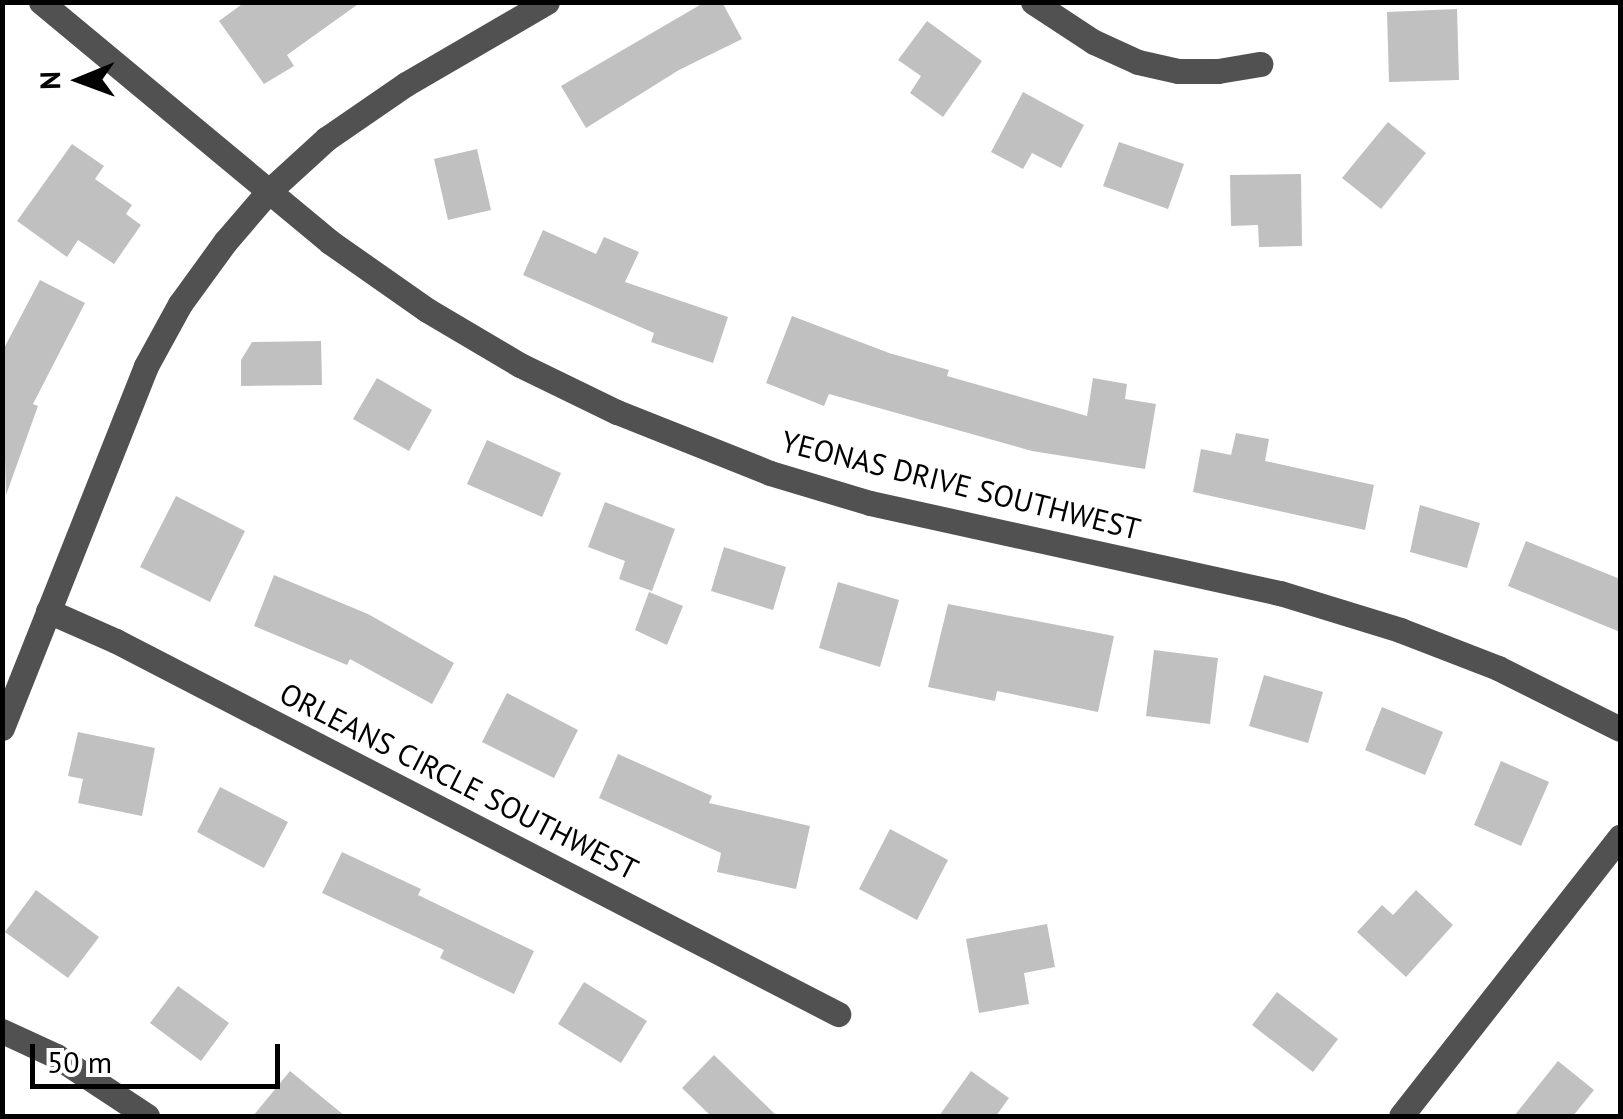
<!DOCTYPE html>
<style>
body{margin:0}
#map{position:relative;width:1623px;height:1119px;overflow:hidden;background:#fff;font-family:"PT Sans",sans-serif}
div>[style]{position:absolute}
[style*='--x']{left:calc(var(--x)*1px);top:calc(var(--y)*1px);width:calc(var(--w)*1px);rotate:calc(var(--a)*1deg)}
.building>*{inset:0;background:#c0c0c0}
.minor>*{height:25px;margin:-12.5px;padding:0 12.5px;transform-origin:12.5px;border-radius:12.5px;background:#515151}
span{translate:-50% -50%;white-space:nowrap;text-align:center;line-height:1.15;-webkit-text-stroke:9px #fff;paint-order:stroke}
.street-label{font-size:30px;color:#000}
.frame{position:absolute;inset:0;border:5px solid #000;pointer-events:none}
.north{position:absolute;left:30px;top:30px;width:100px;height:100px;-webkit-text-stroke:8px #fff;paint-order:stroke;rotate:269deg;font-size:28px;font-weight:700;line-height:40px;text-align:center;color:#000}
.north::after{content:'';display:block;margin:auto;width:35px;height:45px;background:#000;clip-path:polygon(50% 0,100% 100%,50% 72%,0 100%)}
.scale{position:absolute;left:30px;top:1044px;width:250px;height:45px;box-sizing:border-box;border:5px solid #000;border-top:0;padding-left:12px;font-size:30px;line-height:35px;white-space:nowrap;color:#000;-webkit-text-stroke:8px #fff;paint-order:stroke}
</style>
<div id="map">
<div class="building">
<div style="clip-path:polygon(245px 2px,361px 2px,287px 55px,294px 66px,264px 84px,219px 21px)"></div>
<div style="clip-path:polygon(705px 2px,722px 2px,742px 39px,679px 70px,586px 128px,561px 86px)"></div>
<div style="clip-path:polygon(1457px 9px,1459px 80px,1389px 82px,1387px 12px)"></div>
<div style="clip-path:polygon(927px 21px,982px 61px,943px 117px,910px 93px,921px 76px,898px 60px)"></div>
<div style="clip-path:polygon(1023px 92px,1084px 125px,1061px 168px,1032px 153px,1023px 169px,991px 152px)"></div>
<div style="clip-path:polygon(1388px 122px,1426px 153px,1381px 209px,1342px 178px)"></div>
<div style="clip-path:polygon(1119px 142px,1184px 164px,1168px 209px,1103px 186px)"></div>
<div style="clip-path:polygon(72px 144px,104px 166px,95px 179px,132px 205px,126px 214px,141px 225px,114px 264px,78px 240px,67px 257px,17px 221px)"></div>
<div style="clip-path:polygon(477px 149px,491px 210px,448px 220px,434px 159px)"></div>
<div style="clip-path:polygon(1301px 174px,1302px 246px,1259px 247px,1258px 225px,1231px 226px,1230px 175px)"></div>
<div style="clip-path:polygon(543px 230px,596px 254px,604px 237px,639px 252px,625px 282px,728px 317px,713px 363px,651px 342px,654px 333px,523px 275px)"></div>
<div style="clip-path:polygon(40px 280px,85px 303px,33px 404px,38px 406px,6px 495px,2px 352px)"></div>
<div style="clip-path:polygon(792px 316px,889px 353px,949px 370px,947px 376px,1087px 416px,1093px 378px,1127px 384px,1125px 399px,1156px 404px,1145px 469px,1032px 451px,829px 394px,824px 406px,766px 383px)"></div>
<div style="clip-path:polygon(321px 341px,322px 385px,241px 386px,241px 360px,252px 342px)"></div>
<div style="clip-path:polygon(377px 378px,432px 410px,409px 451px,353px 419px)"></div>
<div style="clip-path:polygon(1236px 433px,1269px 439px,1265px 461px,1374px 485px,1365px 530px,1193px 492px,1201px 449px,1231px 455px)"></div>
<div style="clip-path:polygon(487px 440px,561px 473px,542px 517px,467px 484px)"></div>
<div style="clip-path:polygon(176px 496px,245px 531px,210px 602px,140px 567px)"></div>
<div style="clip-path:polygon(605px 502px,675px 529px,652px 591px,619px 579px,625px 561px,588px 547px)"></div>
<div style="clip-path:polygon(1420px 505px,1480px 523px,1467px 568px,1410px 552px)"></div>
<div style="clip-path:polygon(1526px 541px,1620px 579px,1620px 632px,1508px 586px)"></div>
<div style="clip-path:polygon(724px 547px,786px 567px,773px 610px,711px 591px)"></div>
<div style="clip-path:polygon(274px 575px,368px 614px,454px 663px,432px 704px,350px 659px,347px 665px,254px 626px)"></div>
<div style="clip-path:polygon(838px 582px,899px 600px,880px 667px,819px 648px)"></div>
<div style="clip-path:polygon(649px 592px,683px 606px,667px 645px,635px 630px)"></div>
<div style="clip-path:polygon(948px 604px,1114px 636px,1098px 712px,997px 691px,995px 701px,928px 687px)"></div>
<div style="clip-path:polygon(1154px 650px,1218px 658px,1210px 724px,1146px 716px)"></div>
<div style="clip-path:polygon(1264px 675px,1323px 692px,1308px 743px,1249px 726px)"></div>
<div style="clip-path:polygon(507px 693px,578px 730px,554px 778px,482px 742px)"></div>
<div style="clip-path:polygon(1382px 707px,1443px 732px,1425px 775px,1365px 750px)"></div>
<div style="clip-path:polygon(78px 732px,155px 748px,142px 816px,78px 803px,83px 779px,68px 776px)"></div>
<div style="clip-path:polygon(618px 754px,712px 796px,709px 803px,810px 826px,796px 889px,717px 872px,721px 853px,599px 798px)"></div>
<div style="clip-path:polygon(1501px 761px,1549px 782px,1521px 846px,1474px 825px)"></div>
<div style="clip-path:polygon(220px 787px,288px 822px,264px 868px,197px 832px)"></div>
<div style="clip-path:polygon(890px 829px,948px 860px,917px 920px,859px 889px)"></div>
<div style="clip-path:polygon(342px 852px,421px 889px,418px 895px,534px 951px,514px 994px,440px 958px,444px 950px,322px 893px)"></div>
<div style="clip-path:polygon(36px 890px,99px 937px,68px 978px,5px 932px)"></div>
<div style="clip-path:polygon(1416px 890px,1453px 925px,1406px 977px,1357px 932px,1382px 905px,1393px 915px)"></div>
<div style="clip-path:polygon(1047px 924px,1055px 967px,1024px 973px,1029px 1004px,979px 1013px,966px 939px)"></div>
<div style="clip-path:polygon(584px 982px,647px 1021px,621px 1063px,558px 1024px)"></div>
<div style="clip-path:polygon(178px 986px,229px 1023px,201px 1061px,150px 1023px)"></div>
<div style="clip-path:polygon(1277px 992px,1338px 1039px,1313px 1072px,1252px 1025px)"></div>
<div style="clip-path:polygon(714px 1055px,777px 1116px,711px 1116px,682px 1088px)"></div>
<div style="clip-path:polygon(1558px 1061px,1594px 1090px,1573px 1116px,1514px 1116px)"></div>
<div style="clip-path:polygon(290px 1071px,345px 1116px,253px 1116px)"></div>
<div style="clip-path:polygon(971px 1071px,1009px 1098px,996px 1116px,939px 1116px)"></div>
</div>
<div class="minor">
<div style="--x:41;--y:2;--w:376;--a:39.7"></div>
<div style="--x:330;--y:242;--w:118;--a:35"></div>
<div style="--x:427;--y:310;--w:108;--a:30.6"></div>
<div style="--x:520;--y:365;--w:108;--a:25.9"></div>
<div style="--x:617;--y:412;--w:165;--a:21.7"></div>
<div style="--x:770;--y:473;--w:104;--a:16.7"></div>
<div style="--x:870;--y:503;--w:420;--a:12.4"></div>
<div style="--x:1280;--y:593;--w:126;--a:17.1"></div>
<div style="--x:1400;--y:630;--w:105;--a:21.2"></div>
<div style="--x:1498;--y:668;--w:136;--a:26.6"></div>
<div style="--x:1033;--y:2;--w:73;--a:33.3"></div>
<div style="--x:1094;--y:42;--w:48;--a:24.4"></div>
<div style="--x:1138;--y:62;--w:41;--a:12.7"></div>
<div style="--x:1178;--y:71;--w:40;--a:0"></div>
<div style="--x:1218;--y:71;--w:43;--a:-9.5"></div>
<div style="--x:48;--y:611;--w:74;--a:23.8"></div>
<div style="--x:116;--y:641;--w:813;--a:27.32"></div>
<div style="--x:2;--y:728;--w:390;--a:-68.3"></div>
<div style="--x:146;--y:366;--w:71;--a:-61.3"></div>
<div style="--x:180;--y:304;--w:77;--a:-54"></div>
<div style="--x:225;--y:242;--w:66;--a:-49.3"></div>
<div style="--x:268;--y:192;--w:79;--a:-42.4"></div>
<div style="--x:326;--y:139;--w:97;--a:-34.5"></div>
<div style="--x:406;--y:84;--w:163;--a:-30.2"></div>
<div style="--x:2;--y:1031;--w:60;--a:24.8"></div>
<div style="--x:56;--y:1056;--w:109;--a:33.4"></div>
<div style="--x:1401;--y:1116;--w:355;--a:-51.9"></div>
</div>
<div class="street-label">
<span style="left:961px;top:485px;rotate:14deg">YEONAS DRIVE SOUTHWEST</span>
<span style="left:459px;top:781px;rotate:27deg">ORLEANS CIRCLE SOUTHWEST</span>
</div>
<div class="frame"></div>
<div class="north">N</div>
<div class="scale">50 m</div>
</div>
